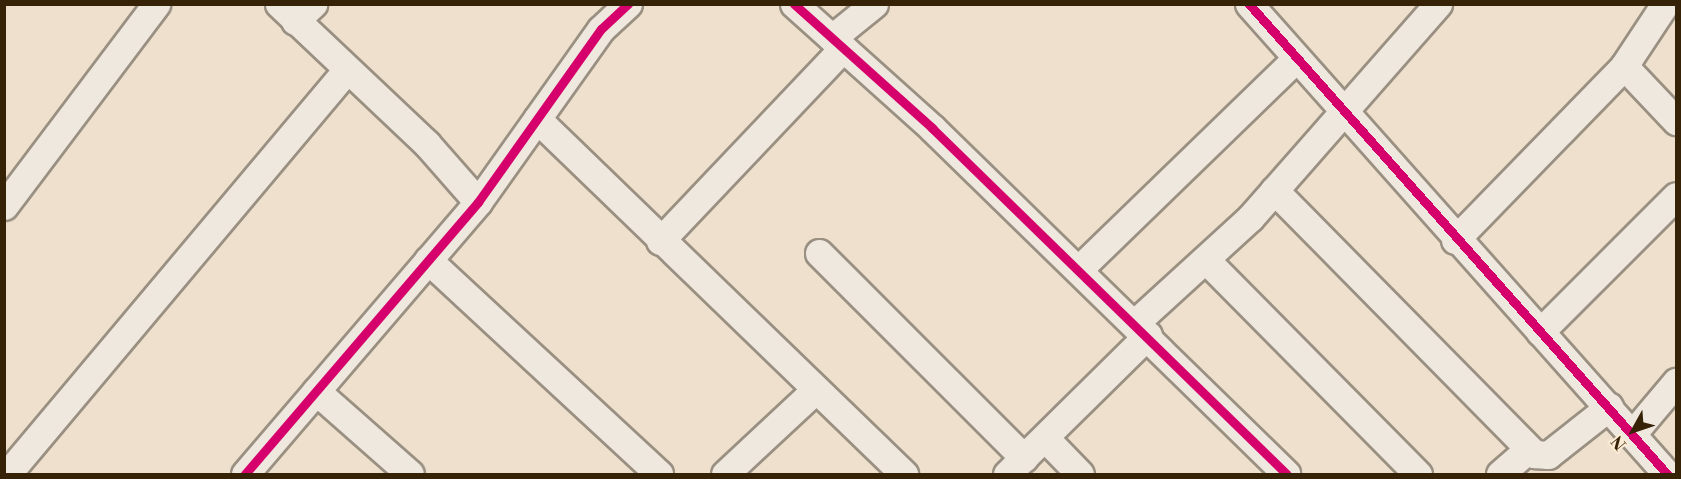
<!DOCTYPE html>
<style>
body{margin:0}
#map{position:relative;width:1681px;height:479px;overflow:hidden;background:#eee0cc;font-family:"Libre Bodoni",serif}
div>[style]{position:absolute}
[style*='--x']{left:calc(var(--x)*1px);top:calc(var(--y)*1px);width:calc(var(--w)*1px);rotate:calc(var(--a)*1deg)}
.roads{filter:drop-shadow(2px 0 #9a9082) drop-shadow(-2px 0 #9a9082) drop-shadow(0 2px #9a9082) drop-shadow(0 -2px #9a9082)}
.minor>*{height:27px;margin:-13.5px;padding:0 13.5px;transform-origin:13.5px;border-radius:13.5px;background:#efe8df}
.cycleway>*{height:9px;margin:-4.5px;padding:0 4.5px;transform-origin:4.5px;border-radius:4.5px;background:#d6006c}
span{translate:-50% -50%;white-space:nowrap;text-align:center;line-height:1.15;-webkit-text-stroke:4.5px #fcecd5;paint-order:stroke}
.frame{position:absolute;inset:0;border:6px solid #362206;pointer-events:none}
.north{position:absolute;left:1603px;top:401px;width:60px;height:60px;-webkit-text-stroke:4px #fcecd5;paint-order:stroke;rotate:230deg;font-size:16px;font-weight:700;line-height:24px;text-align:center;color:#362206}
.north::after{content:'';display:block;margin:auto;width:21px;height:27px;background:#362206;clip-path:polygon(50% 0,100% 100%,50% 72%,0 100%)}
</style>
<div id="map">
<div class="roads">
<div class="minor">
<div style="--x:279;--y:4;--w:204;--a:43.4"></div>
<div style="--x:427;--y:144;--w:77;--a:48.7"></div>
<div style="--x:794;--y:4;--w:186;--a:41.9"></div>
<div style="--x:932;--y:128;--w:495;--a:44.3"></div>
<div style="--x:1249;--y:4;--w:629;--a:48.35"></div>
<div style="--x:1665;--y:4;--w:74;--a:123.5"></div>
<div style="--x:1624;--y:66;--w:76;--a:46.6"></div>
<div style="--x:295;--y:21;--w:25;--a:-43"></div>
<div style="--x:832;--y:38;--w:54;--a:-39"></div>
<div style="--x:537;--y:119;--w:511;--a:44.05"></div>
<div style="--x:1274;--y:190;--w:371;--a:45.4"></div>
<div style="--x:1534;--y:454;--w:14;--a:4"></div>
<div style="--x:1548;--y:455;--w:78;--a:-38.2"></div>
<div style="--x:4;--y:206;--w:253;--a:-53"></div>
<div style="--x:1455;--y:240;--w:243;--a:-45.8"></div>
<div style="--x:660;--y:241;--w:266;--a:-46.5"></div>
<div style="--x:819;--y:253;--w:290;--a:45"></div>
<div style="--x:428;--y:260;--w:315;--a:42.8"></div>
<div style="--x:1207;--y:261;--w:300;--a:45.3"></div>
<div style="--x:1079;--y:269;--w:303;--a:-44.1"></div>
<div style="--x:1135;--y:323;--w:156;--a:-42.4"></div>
<div style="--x:1250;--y:218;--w:285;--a:-48.7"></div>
<div style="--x:1540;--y:332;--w:192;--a:-45"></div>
<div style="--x:316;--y:391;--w:125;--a:41.4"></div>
<div style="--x:1633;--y:433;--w:67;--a:-49.9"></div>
<div style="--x:1045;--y:438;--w:50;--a:45.8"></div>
<div style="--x:9;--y:472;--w:522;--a:-49.97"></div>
<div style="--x:245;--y:474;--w:358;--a:-49.4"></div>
<div style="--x:478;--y:202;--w:212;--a:-54.6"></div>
<div style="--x:601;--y:29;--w:37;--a:-43"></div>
<div style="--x:725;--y:474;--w:122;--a:-43"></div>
<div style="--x:1007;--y:474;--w:198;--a:-44.6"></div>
<div style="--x:1500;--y:474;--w:37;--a:-41"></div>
</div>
</div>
<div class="cycleway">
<div style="--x:794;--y:4;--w:186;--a:41.9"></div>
<div style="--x:932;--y:128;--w:495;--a:44.3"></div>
<div style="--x:1249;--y:4;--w:629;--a:48.35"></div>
<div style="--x:245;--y:474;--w:358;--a:-49.4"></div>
<div style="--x:478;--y:202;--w:212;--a:-54.6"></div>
<div style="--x:601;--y:29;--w:37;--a:-43"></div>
</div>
<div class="frame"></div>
<div class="north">N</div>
</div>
